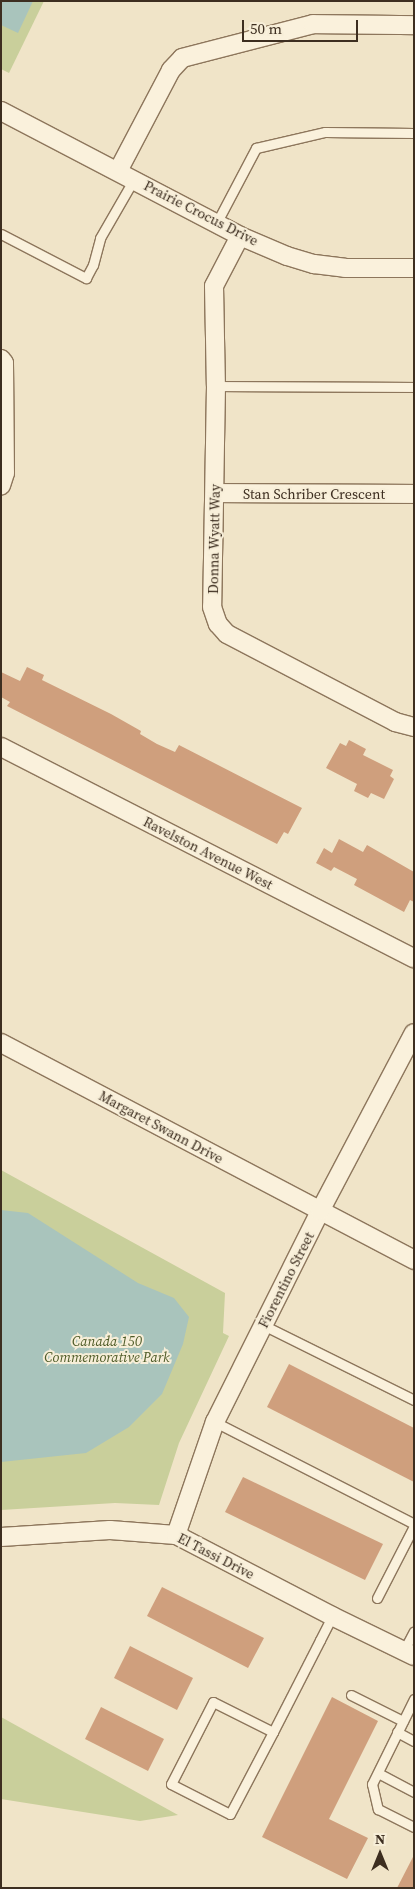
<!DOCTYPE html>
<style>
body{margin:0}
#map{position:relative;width:415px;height:1889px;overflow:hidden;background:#f0e4c8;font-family:"Source Serif 4",serif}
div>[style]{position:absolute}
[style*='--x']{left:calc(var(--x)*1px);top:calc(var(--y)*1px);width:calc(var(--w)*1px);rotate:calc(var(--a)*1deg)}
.green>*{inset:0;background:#c9cf9b}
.water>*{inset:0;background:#a9c4bc}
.building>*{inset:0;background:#cf9f7d}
.roads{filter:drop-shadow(1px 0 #8d765c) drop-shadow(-1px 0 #8d765c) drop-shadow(0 1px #8d765c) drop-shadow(0 -1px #8d765c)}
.service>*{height:9px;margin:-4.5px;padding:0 4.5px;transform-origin:4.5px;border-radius:4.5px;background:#faf1dc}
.minor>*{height:18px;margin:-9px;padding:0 9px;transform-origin:9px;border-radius:9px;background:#faf1dc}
span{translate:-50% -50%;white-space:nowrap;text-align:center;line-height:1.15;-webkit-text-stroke:4px #f7eed8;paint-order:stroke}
.street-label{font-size:14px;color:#3d2e20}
.park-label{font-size:14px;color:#4d5a26;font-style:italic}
.frame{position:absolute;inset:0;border:2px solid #3d2e20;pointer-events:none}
.north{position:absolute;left:355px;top:1829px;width:50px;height:50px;-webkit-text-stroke:4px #f7eed8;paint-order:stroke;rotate:0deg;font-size:14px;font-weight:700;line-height:20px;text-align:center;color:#3d2e20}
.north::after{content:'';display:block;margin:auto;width:18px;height:22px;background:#3d2e20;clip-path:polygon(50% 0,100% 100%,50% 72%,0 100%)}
.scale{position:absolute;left:242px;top:20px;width:116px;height:22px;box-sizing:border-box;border:2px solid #3d2e20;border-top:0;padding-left:6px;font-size:15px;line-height:18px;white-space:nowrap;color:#3d2e20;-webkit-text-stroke:4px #f7eed8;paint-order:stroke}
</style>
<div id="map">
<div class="green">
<div style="clip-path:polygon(1px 1px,44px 1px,9px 73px,1px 69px)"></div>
<div style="clip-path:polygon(1px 1170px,225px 1293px,223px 1333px,229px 1336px,179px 1443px,159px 1505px,115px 1503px,1px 1510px)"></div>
<div style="clip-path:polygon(1px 1717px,178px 1815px,140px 1821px,1px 1799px)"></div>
</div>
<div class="water">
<div style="clip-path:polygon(1px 1px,33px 1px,18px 33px,1px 25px)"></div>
<div style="clip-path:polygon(1px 1210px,28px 1213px,138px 1283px,174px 1298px,189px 1317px,183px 1344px,162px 1394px,129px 1427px,86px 1453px,1px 1462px)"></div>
</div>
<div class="building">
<div style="clip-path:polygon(27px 667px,44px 675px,42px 680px,111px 714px,141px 731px,140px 734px,157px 744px,175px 752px,179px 745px,302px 808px,288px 834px,284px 832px,277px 844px,7px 706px,10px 702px,1px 697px,1px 672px,20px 681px)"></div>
<div style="clip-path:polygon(349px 740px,366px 749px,363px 755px,393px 770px,390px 776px,394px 779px,384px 799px,371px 793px,368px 798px,354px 791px,357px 784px,326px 768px,340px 743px,346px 746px)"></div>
<div style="clip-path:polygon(339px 839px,363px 852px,367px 845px,414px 872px,414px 902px,410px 900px,404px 912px,354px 885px,357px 879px,334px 867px,331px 871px,316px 863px,324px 848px,332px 853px)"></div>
<div style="clip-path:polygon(289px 1364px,414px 1428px,414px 1482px,267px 1407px)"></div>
<div style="clip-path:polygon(243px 1477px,383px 1544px,365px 1580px,225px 1512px)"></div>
<div style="clip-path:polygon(162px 1587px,264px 1638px,248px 1668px,147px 1616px)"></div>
<div style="clip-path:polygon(130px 1646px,193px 1678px,177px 1710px,114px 1678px)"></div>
<div style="clip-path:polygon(332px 1697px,378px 1721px,329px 1819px,368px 1838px,347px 1879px,262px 1837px)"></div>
<div style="clip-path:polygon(101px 1707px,164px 1739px,148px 1771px,85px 1739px)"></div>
<div style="clip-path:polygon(414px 1855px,414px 1888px,397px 1888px)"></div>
</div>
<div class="roads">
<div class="service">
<div style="--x:217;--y:222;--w:84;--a:-62.2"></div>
<div style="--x:256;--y:148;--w:71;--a:-13.1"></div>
<div style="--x:325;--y:132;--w:89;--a:0.6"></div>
<div style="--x:1;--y:234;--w:96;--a:27.4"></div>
<div style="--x:86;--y:278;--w:15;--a:-62"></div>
<div style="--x:93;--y:265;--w:28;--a:-75"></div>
<div style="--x:100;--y:238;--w:68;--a:-60"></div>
<div style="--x:216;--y:386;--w:198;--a:0.3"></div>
<div style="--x:263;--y:1325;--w:169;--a:26.4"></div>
<div style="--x:215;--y:1422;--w:224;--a:27.1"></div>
<div style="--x:377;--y:1598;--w:81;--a:-62.8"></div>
<div style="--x:404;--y:1650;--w:21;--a:-62"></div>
<div style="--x:351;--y:1695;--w:58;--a:26.6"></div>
<div style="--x:414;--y:1699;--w:95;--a:116.3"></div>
<div style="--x:372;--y:1784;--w:26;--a:77"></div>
<div style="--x:378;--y:1809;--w:40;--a:26.6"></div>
<div style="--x:273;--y:1732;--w:67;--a:-153.4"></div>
<div style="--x:213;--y:1702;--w:92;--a:117.1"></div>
<div style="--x:171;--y:1784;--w:66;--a:27"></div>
<div style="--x:230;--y:1814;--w:93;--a:-62.3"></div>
<div style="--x:273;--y:1732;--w:103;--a:-62.9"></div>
<div style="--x:320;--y:1640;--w:27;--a:-63"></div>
<div style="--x:397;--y:1732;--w:19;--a:28"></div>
<div style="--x:378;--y:1773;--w:41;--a:27.8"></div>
</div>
<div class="minor">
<div style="--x:1;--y:111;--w:270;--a:27.6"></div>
<div style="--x:240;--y:236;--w:51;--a:23.1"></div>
<div style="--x:287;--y:256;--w:28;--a:17"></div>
<div style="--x:314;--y:264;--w:31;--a:7"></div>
<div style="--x:345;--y:268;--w:69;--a:0"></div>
<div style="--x:118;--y:171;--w:114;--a:-62.3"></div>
<div style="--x:171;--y:70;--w:16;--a:-47"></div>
<div style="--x:182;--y:58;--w:135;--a:-14.5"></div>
<div style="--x:313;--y:24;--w:101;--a:0.6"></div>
<div style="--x:240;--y:236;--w:56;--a:117.5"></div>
<div style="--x:214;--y:286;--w:100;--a:88.9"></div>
<div style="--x:216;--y:386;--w:221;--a:91"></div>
<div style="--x:212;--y:607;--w:18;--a:71"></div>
<div style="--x:218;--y:624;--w:13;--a:48"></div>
<div style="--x:227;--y:634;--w:190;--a:27.6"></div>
<div style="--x:395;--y:722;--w:20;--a:15"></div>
<div style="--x:1;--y:359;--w:5;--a:53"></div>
<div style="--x:4;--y:363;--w:110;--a:89.5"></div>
<div style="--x:5;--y:473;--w:13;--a:108"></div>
<div style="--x:215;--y:493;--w:199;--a:0.3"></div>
<div style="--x:1;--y:747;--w:464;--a:27.1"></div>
<div style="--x:1;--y:1043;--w:467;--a:27.7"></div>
<div style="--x:176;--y:1535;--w:120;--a:-71"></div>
<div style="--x:215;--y:1422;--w:236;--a:-63.5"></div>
<div style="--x:320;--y:1211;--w:201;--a:-62.2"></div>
<div style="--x:1;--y:1537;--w:109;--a:-3.7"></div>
<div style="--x:110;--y:1530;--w:66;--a:4.3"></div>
<div style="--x:176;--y:1535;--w:176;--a:27.4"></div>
<div style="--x:332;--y:1616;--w:91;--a:26"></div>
</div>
</div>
<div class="street-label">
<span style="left:201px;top:213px;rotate:27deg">Prairie Crocus Drive</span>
<span style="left:314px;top:494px">Stan Schriber Crescent</span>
<span style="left:214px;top:539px;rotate:-89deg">Donna Wyatt Way</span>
<span style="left:208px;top:853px;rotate:27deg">Ravelston Avenue West</span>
<span style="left:161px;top:1127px;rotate:28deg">Margaret Swann Drive</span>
<span style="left:286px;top:1280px;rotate:-63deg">Fiorentino Street</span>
<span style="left:216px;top:1556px;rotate:27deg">El Tassi Drive</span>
</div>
<div class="park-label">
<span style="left:107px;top:1349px">Canada 150<br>Commemorative Park</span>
</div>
<div class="frame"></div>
<div class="north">N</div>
<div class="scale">50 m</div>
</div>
